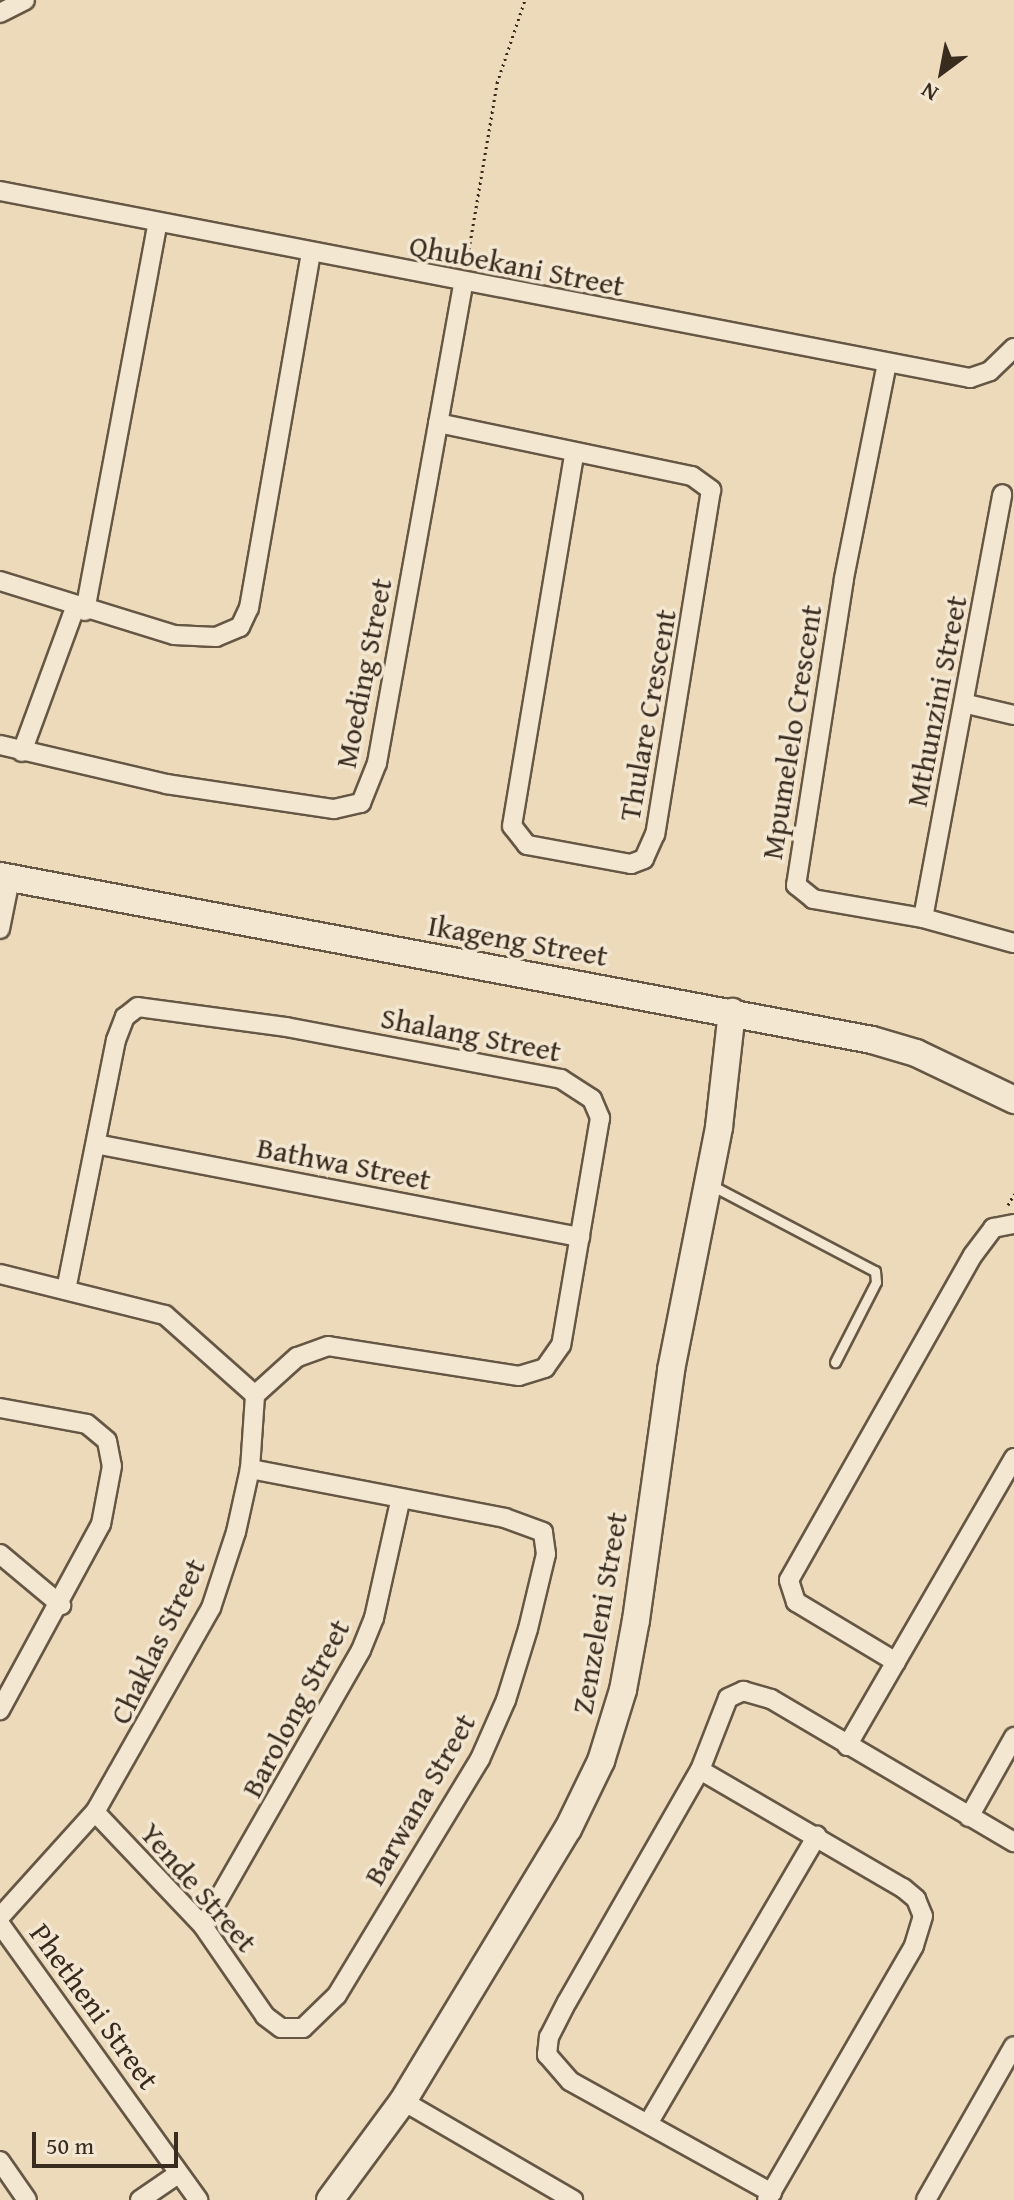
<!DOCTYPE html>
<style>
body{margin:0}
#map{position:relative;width:1014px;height:2200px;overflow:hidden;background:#ecdaba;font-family:"Gentium Book Plus",serif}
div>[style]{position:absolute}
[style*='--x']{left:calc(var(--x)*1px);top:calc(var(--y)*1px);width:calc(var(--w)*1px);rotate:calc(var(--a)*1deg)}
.path>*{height:3px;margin-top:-1.5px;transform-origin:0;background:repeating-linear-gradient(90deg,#392b1e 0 2px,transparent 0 6px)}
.roads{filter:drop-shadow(2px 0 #665745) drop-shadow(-2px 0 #665745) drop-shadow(0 2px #665745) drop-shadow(0 -2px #665745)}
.lane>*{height:9px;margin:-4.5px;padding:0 4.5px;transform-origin:4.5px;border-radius:4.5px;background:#f3e7d2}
.street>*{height:18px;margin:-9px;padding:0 9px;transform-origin:9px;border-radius:9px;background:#f3e7d2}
.secondary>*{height:26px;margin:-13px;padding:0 13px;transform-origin:13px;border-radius:13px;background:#f3e7d2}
span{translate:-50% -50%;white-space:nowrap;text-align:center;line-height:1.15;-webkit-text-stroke:7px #f3e7d2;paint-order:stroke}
.street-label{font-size:30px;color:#392b1e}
.north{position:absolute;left:902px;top:32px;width:80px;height:80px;-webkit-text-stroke:6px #f3e7d2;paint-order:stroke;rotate:212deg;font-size:22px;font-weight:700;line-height:32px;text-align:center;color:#392b1e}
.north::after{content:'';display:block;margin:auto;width:28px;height:36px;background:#392b1e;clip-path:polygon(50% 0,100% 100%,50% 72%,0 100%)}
.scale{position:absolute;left:32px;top:2132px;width:146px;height:36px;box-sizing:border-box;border:4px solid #392b1e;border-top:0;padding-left:10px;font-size:24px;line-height:28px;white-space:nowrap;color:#392b1e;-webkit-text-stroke:6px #f3e7d2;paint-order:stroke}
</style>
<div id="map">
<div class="path">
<div style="--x:467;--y:261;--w:181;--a:-80.4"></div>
<div style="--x:497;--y:83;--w:88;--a:-71.4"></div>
<div style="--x:1008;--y:1205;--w:13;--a:-61"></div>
</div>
<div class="roads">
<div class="lane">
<div style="--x:709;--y:1184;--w:187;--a:27.7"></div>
<div style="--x:875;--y:1271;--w:11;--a:85"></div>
<div style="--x:876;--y:1282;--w:90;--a:117.1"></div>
</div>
<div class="street">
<div style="--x:0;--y:13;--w:28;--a:-27"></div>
<div style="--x:0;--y:191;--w:988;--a:10.91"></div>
<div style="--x:970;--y:378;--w:21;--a:-19"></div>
<div style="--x:990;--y:371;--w:33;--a:-44"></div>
<div style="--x:887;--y:363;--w:220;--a:101.3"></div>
<div style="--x:844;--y:579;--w:310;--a:98.9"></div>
<div style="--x:796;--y:885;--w:22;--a:39"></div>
<div style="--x:813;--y:899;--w:112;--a:9.8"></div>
<div style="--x:923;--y:918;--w:94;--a:15.4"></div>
<div style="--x:438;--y:423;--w:259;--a:11.8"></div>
<div style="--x:692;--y:476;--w:24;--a:36"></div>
<div style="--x:711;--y:490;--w:349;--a:99.2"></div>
<div style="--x:655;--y:834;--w:27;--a:114"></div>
<div style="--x:644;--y:859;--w:14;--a:159"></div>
<div style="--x:631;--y:864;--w:106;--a:-169.6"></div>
<div style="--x:527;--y:845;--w:24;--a:-128"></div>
<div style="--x:512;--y:826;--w:375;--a:-80.5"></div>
<div style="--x:0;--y:581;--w:182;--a:17.2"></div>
<div style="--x:174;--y:635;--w:42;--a:2.7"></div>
<div style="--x:216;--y:637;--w:26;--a:-23"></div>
<div style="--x:240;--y:627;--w:21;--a:-65"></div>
<div style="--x:249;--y:608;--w:359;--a:-80.1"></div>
<div style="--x:85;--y:611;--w:393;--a:-79.4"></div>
<div style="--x:967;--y:704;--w:48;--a:13.2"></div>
<div style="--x:0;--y:745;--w:171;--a:13.2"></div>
<div style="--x:166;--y:784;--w:170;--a:8.5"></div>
<div style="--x:334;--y:809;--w:28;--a:-13"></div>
<div style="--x:361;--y:803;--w:43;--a:-68.2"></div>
<div style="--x:377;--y:763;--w:488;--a:-79.8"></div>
<div style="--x:22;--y:752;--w:153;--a:-69.8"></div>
<div style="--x:923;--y:918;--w:431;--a:-79.4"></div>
<div style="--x:0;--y:929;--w:51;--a:-78.7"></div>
<div style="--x:96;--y:1144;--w:493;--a:10.9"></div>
<div style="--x:0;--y:1274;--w:170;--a:14"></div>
<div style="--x:165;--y:1315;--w:120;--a:41.6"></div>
<div style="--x:66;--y:1290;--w:255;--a:-78.7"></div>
<div style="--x:116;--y:1040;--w:25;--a:-69"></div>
<div style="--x:125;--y:1017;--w:16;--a:-38"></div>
<div style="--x:138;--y:1007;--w:149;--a:7.7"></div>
<div style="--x:286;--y:1027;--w:280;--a:10.7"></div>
<div style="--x:561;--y:1079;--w:37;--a:33"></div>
<div style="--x:592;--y:1099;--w:21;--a:67"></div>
<div style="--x:600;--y:1118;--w:230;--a:99.7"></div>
<div style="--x:561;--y:1345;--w:28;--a:125"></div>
<div style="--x:545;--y:1368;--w:27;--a:163"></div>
<div style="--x:519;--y:1376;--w:193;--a:-171.1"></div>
<div style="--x:328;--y:1346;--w:33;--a:160"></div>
<div style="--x:297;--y:1357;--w:57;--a:137.9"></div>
<div style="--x:0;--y:1408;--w:88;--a:10.4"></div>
<div style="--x:87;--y:1424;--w:26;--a:40"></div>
<div style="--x:107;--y:1441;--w:25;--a:79"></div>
<div style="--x:112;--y:1466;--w:59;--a:100.7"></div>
<div style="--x:101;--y:1524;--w:212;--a:118.5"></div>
<div style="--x:0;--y:1554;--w:80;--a:39.9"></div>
<div style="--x:896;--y:1662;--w:117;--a:-149"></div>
<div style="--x:796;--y:1602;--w:23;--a:-108"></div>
<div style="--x:789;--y:1580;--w:373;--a:-60.5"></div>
<div style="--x:973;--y:1255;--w:34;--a:-53"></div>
<div style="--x:993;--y:1228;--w:21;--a:-11"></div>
<div style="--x:847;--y:1746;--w:333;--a:-59.9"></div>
<div style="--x:700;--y:1770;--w:235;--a:30.2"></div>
<div style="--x:903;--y:1888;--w:17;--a:40"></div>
<div style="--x:916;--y:1899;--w:18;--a:68"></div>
<div style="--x:923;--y:1916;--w:31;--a:107"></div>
<div style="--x:914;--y:1946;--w:293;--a:120.1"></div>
<div style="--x:95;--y:1812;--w:157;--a:46.5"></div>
<div style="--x:203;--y:1926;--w:109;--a:55.4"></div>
<div style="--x:265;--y:2016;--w:20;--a:37"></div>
<div style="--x:281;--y:2028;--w:22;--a:0"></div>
<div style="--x:303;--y:2028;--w:47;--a:-44.1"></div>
<div style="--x:337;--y:1995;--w:276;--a:-58.8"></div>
<div style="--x:480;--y:1759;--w:64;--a:-66.2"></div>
<div style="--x:506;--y:1700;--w:74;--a:-72.8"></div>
<div style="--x:528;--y:1629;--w:77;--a:-76.5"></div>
<div style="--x:546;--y:1554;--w:22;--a:-98"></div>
<div style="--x:543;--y:1532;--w:40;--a:-159.8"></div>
<div style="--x:505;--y:1518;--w:260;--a:-169.1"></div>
<div style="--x:969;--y:1817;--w:92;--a:-60.6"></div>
<div style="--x:0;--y:1917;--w:142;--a:-47.9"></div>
<div style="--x:95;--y:1812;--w:235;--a:-60.4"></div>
<div style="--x:211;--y:1608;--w:80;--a:-71.8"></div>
<div style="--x:236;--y:1532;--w:65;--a:-77.5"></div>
<div style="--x:250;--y:1469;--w:74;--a:-86.1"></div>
<div style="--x:0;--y:1924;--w:340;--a:54.3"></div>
<div style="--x:203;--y:1926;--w:318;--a:-60.2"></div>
<div style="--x:361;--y:1650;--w:35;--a:-68"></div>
<div style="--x:374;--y:1618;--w:119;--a:-77.4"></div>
<div style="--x:403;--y:2101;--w:197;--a:30.2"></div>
<div style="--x:649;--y:2122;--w:332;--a:-59.6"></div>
<div style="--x:0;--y:2161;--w:47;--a:55.3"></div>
<div style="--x:772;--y:2193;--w:231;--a:-151"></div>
<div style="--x:570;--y:2081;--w:35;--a:-131"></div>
<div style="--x:547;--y:2055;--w:18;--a:-84"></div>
<div style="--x:549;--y:2037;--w:39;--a:-63"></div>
<div style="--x:567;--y:2002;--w:267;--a:-60.2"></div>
<div style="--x:700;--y:1770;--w:77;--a:-68.7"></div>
<div style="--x:728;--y:1698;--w:17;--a:-25"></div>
<div style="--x:743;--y:1691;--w:29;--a:16"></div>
<div style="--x:771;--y:1699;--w:282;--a:30.5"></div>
<div style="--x:140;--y:2200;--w:46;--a:-34.4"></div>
<div style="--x:926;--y:2200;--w:177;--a:-60.3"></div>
</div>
<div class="secondary">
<div style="--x:0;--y:876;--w:887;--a:10.65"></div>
<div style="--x:872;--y:1040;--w:46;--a:16.5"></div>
<div style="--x:916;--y:1053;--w:109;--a:25.6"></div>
<div style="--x:330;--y:2200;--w:123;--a:-53.6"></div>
<div style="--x:403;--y:2101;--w:318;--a:-58.8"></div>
<div style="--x:568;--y:1829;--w:76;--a:-64.1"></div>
<div style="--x:601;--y:1761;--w:74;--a:-72.8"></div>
<div style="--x:623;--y:1690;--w:71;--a:-79.5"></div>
<div style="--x:636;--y:1620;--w:252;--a:-82"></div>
<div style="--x:671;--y:1370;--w:248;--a:-78.8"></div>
<div style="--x:719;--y:1127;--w:116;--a:-83.6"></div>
</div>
</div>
<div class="street-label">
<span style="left:517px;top:265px;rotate:11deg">Qhubekani Street</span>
<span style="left:363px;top:673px;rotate:-79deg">Moeding Street</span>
<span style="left:936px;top:701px;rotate:-79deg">Mthunzini Street</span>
<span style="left:647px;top:715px;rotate:-80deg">Thulare Crescent</span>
<span style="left:791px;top:732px;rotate:-81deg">Mpumelelo Crescent</span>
<span style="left:518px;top:940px;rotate:10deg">Ikageng Street</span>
<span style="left:471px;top:1034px;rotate:11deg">Shalang Street</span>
<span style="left:344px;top:1163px;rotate:11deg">Bathwa Street</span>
<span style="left:599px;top:1613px;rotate:-80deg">Zenzeleni Street</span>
<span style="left:157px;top:1641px;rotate:-64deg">Chaklas Street</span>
<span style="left:295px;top:1708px;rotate:-62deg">Barolong Street</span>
<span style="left:419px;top:1799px;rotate:-60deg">Barwana Street</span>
<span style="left:199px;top:1887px;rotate:49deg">Yende Street</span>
<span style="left:95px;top:2006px;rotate:54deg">Phetheni Street</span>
</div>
<div class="north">N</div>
<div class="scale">50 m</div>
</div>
